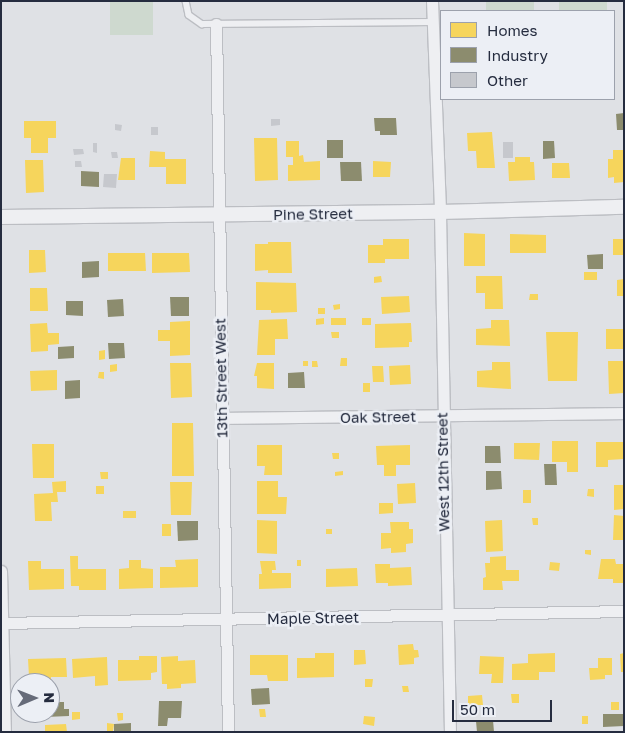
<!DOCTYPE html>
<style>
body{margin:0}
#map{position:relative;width:625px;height:733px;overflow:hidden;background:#dfe1e5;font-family:"Golos Text",sans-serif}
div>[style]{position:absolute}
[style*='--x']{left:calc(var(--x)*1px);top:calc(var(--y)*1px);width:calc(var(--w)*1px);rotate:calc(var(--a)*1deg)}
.green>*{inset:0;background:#ced9cf}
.homes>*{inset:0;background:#f6d55c}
.industry>*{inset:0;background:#8c8c6e}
.building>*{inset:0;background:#c6c8cd}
.roads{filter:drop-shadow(1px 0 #bcbec3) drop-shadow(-1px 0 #bcbec3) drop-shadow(0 1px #bcbec3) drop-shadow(0 -1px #bcbec3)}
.service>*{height:5.5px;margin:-2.75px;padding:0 2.75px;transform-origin:2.75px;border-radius:2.75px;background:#eeeff2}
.minor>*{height:11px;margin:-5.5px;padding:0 5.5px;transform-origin:5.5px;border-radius:5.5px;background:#eeeff2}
.tertiary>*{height:14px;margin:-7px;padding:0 7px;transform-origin:7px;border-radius:7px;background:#eeeff2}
span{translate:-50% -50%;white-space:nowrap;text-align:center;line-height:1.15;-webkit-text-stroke:5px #eceff5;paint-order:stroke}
.street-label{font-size:15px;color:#252c3f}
.frame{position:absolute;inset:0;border:2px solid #252c3f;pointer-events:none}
.legend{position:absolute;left:440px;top:10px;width:175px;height:90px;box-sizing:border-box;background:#eceff5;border:1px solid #9ca1ac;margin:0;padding:6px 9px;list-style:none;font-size:15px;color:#252c3f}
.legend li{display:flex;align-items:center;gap:10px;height:25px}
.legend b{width:25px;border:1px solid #9ca1ac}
.north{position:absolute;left:10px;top:673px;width:50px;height:50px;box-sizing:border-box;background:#eceff5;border:1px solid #9ca1ac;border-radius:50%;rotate:89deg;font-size:14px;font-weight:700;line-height:20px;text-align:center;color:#252c3f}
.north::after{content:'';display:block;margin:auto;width:18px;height:22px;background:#666b79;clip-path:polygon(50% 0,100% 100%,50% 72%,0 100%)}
.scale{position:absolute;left:452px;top:700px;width:100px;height:22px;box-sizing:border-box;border:2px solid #252c3f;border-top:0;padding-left:6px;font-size:15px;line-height:18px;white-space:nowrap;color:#252c3f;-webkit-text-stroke:4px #eceff5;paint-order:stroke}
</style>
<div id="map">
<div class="green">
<div style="clip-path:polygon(110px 1px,153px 1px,153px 35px,110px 35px)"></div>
<div style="clip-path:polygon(486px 1px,534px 1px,534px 11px,486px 11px)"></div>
<div style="clip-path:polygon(559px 1px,607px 1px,607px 11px,559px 11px)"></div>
</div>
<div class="homes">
<div style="clip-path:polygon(24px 121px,56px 121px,56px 138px,48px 138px,48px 153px,31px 153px,31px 138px,24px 138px)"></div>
<div style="clip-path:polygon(492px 132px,495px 168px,477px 168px,476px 151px,468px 151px,467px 133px)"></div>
<div style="clip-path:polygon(254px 138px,277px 138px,278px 180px,255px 181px)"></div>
<div style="clip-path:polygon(286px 141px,299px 141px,299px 156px,303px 155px,304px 162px,320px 161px,320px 180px,288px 181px,288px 165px,293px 165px,293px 157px,286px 157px)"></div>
<div style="clip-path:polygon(613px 150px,624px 150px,624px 182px,614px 183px,614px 177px,608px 178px,608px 159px,613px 159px)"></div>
<div style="clip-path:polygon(150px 151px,165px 152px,165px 159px,186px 159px,186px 184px,166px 184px,166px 167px,149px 167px)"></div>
<div style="clip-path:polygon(515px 157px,530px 157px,530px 162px,534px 162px,535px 180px,509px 181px,508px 162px,515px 162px)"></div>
<div style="clip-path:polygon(121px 158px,135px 158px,135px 180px,118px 180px)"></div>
<div style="clip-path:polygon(25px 160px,43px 160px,44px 192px,26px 193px)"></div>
<div style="clip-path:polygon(373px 161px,391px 162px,390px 177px,373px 177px)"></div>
<div style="clip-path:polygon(552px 163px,569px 163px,570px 178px,552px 178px)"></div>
<div style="clip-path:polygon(464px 233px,485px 234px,485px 266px,464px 266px)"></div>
<div style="clip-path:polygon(510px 234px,546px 235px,546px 253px,510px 253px)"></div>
<div style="clip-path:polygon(383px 239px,409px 239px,409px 259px,385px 259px,385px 263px,368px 263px,368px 245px,383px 245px)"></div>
<div style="clip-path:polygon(613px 239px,624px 239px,624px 255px,613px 255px)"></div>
<div style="clip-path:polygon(268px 242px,291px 242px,292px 273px,268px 273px,268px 270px,255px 271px,255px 244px,268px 244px)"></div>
<div style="clip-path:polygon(29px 250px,45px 250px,46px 272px,29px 273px)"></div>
<div style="clip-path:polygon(108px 253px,145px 253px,146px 271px,108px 271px)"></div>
<div style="clip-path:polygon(152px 253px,189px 253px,190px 272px,152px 273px)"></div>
<div style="clip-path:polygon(584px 272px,597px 272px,597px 280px,584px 280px)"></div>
<div style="clip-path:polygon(381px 276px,382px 282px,374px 283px,374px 277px)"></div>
<div style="clip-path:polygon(476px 276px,502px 276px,503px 309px,485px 309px,485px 293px,476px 293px)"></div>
<div style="clip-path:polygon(624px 279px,624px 296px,617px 296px,617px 280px)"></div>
<div style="clip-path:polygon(256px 282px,296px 283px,297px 312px,271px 313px,271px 310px,256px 310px)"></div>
<div style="clip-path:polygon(30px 288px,47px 288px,48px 311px,30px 311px)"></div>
<div style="clip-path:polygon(530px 294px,538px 294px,538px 300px,529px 300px)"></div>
<div style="clip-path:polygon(409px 296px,410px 312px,382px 314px,381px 297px)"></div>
<div style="clip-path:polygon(340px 304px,340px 309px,334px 310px,333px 305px)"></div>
<div style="clip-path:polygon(318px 308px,325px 308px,325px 314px,318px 314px)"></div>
<div style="clip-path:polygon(324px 318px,324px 324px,316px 325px,316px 319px)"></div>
<div style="clip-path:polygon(331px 318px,346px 318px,346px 325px,331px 325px)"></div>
<div style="clip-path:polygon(362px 318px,371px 318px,371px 325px,362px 325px)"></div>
<div style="clip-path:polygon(287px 319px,288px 339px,275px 339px,275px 355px,257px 355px,259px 320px)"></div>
<div style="clip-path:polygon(491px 320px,509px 320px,510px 346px,476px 345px,476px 329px,491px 328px)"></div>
<div style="clip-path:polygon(190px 321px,190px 355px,170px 356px,170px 341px,158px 341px,158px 330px,170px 330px,170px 322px)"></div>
<div style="clip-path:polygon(47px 323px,48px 333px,59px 333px,59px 344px,48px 345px,48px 351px,31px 352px,30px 324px)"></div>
<div style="clip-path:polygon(411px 323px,412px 342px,409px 342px,409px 347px,375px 348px,375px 324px)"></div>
<div style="clip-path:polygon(606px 329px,624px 329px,624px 349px,606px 349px)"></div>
<div style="clip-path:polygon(331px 332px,339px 332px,339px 338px,332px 338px)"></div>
<div style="clip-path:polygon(546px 332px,578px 332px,577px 381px,548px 381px)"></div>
<div style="clip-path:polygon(105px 350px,105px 359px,99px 360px,99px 351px)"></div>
<div style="clip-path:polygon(341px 358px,347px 358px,347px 366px,340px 366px)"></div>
<div style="clip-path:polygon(303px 361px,308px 361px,308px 366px,303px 366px)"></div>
<div style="clip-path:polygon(312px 361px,317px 361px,318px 367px,312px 367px)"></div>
<div style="clip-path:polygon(608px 361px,624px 361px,624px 393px,609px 394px)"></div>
<div style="clip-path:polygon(492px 362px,510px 362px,511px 389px,477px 387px,477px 371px,492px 370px)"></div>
<div style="clip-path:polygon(170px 363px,191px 363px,192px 397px,171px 398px)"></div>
<div style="clip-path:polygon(257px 363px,274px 363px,274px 389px,257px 388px,257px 376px,254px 376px)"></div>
<div style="clip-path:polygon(117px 364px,117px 371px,110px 372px,110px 365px)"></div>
<div style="clip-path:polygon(410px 365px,411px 384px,390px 385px,389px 366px)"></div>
<div style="clip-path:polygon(372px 366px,383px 366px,384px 382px,373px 382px)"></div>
<div style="clip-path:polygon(57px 370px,57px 390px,31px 391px,30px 371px)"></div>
<div style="clip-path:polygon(99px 372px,104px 372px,104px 379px,98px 378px)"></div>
<div style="clip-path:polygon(363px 383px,370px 383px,370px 392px,363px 392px)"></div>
<div style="clip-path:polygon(172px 423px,193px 423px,194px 476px,172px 476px)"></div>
<div style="clip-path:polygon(552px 441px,578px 441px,578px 472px,567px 472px,567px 462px,552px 462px)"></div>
<div style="clip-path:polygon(596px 442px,624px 442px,624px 459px,608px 460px,608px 467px,596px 467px)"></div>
<div style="clip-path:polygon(514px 443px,540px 443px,539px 460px,514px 459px)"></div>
<div style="clip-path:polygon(32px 444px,54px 444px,54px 478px,33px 478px)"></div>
<div style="clip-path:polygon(257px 445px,282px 445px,282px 475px,264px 475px,265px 466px,257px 466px)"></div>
<div style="clip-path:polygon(410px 445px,410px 465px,396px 465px,396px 476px,384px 476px,384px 465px,377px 465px,376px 446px)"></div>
<div style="clip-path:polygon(332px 453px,339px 453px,339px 459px,333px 459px)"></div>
<div style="clip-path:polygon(343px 471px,343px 475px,335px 476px,335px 472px)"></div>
<div style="clip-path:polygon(100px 472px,108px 472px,108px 479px,101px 479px)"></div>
<div style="clip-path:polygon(66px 481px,66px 492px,57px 492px,58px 502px,51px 502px,52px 521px,35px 521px,34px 494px,53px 493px,52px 482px)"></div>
<div style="clip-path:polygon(257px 481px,278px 481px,278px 497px,287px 497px,286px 514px,257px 514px)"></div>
<div style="clip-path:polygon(170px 482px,192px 482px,191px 515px,171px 515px)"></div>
<div style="clip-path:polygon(415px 483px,416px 503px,398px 504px,397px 484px)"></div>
<div style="clip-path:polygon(614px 485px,624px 485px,624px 509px,614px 510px)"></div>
<div style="clip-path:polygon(96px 486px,104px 486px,104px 494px,96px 494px)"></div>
<div style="clip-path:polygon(588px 489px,594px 489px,594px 497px,587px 496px)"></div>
<div style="clip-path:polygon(523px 490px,531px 490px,531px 503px,523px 503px)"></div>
<div style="clip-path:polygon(379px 503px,393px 503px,393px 513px,379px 514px)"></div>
<div style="clip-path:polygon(123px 511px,136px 511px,136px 518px,123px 518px)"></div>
<div style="clip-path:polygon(614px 515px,624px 516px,624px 540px,613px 540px)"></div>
<div style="clip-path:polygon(532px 518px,538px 518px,538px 525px,533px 525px)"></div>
<div style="clip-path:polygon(257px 520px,277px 521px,277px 554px,257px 553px)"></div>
<div style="clip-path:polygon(502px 520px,503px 551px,486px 552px,485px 521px)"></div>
<div style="clip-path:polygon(390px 522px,409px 522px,409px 529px,413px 529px,413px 543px,406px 544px,406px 552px,391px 553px,391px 548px,381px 549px,381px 533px,391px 533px)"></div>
<div style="clip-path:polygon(162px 524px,171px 524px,171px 536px,162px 536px)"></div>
<div style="clip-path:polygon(326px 529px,332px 529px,332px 534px,326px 534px)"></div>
<div style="clip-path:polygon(585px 550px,591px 550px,591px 555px,585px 554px)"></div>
<div style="clip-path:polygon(70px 556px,78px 556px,78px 569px,106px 569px,106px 590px,79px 590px,79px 586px,71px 586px)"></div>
<div style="clip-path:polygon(506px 556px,506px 570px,519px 570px,519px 581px,502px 581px,503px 590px,483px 590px,483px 578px,486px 577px,485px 563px,490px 563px,490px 557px)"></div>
<div style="clip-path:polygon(198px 559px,198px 587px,160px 588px,160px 567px,176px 567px,175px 560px)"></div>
<div style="clip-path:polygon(601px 559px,615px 559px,616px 564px,624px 564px,624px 583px,613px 583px,613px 579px,598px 579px)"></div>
<div style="clip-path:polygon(129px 560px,141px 560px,141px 568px,153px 569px,153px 588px,119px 589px,119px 569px,129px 568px)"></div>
<div style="clip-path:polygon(297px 560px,301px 560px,301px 566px,297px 566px)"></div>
<div style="clip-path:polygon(28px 561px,41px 561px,41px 569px,64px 569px,64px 589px,29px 590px)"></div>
<div style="clip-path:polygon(260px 561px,275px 561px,276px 570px,272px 570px,272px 573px,291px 573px,291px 588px,259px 589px,259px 574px,262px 574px)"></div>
<div style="clip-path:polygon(550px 562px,560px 563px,559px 571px,549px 570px)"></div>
<div style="clip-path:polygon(375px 564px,390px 564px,390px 568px,411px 567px,412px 585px,388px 586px,388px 583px,376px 583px)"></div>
<div style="clip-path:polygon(357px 568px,358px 586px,326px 587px,326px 569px)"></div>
<div style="clip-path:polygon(413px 644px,414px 650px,418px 650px,419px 657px,414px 658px,414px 664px,399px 665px,398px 645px)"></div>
<div style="clip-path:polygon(354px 650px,365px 650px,366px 664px,354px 665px)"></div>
<div style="clip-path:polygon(315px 653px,334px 653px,334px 677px,297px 678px,297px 658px,315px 658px)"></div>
<div style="clip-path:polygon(555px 653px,555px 672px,539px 672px,539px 680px,512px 680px,512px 664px,528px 663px,528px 654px)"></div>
<div style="clip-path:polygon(624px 653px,624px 672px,621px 672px,620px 654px)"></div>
<div style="clip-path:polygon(250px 655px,288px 655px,288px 681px,268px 681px,267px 675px,250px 675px)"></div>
<div style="clip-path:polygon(139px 656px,157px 656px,157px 672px,151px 673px,151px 680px,118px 681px,118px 660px,139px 660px)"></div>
<div style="clip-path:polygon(178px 656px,178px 661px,195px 660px,196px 683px,181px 684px,181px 688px,167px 689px,167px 684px,162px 684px,161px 657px)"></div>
<div style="clip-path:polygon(480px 656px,504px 657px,503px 683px,491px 683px,492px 674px,479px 674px)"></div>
<div style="clip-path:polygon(107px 657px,108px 685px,95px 686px,95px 676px,73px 678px,72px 659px)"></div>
<div style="clip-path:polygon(66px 658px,67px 677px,51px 677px,51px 680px,44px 680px,44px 677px,29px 677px,28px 659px)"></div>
<div style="clip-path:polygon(598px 658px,612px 658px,612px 675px,605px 675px,605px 679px,590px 680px,589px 668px,598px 668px)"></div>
<div style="clip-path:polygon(365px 679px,373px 679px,372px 687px,365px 687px)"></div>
<div style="clip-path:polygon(402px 686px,408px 686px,409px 692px,403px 692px)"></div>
<div style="clip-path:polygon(511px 694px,519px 694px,519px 703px,512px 703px)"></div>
<div style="clip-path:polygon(482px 695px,483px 705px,468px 705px,468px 696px)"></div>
<div style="clip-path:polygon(611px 702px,619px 702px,619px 710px,611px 710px)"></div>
<div style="clip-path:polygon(259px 709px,265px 709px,266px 717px,260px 717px)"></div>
<div style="clip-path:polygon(72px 712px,80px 712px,80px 719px,72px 720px)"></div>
<div style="clip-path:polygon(117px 713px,123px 713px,123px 720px,118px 721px)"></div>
<div style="clip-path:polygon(364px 716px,375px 717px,374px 726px,363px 724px)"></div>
<div style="clip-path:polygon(582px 716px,588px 716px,588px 724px,582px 724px)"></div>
<div style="clip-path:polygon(107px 723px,114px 724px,113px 731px,107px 731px)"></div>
<div style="clip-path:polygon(66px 724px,67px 732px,45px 732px,45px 725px)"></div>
</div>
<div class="industry">
<div style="clip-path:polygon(624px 113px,624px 130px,617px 130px,616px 114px)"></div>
<div style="clip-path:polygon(374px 118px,396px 118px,397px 135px,380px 135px,380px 131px,375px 131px)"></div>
<div style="clip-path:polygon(327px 140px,343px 140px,343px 158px,327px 158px)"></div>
<div style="clip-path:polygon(543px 141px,554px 141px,555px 158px,543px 159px)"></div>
<div style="clip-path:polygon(340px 162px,361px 162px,362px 181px,341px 181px)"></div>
<div style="clip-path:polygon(81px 171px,99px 172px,99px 187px,81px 186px)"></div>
<div style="clip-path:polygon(603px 254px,603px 269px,588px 269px,587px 255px)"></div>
<div style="clip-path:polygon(99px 261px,99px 277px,82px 278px,82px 262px)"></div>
<div style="clip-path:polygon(170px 297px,189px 297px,189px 316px,171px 316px)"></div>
<div style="clip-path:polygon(123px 299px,124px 316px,108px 317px,107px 300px)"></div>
<div style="clip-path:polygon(66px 301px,83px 301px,83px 316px,66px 315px)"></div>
<div style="clip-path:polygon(108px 343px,124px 343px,125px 358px,109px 359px)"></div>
<div style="clip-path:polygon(74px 346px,74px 358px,58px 359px,58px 347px)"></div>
<div style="clip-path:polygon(304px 372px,305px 388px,288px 388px,288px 373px)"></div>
<div style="clip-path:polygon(80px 380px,80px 398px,65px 399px,65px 381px)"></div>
<div style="clip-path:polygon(485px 446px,500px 446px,501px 463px,485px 463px)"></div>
<div style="clip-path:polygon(544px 464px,556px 464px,557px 485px,545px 485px)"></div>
<div style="clip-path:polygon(486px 471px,501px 471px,502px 489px,486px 490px)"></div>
<div style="clip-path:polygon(177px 521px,198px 521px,198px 540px,178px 541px)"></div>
<div style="clip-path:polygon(269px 688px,270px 704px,252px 705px,251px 689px)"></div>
<div style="clip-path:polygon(159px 701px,182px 701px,181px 718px,168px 718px,167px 726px,158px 726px)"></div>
<div style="clip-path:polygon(50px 702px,64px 702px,64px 709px,69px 709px,69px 716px,45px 717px,45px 713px,50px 713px)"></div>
<div style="clip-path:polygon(603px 714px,624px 714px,624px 726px,603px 727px)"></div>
<div style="clip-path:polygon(493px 720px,494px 732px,477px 732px,476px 721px)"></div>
<div style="clip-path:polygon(131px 723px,131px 732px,114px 732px,114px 724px)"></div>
</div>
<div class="building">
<div style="clip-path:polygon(271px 119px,280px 119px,280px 125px,271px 126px)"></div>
<div style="clip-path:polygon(115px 124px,122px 125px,121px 131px,115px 130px)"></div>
<div style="clip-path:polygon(151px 127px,158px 127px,158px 135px,151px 135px)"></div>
<div style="clip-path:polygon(503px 142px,513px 142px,513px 158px,503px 158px)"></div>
<div style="clip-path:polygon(93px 143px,97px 143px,97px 153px,93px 152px)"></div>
<div style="clip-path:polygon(73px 149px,83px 149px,84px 154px,74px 155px)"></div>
<div style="clip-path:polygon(111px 152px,117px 152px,118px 158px,112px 158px)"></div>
<div style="clip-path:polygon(75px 161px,81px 161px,82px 167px,75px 167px)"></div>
<div style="clip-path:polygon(104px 174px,117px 174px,116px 188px,103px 187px)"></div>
</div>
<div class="roads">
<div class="service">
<div style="--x:186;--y:1;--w:14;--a:78"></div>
<div style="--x:189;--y:15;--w:16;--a:35"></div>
<div style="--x:202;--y:24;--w:230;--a:-0.5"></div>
</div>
<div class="minor">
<div style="--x:432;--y:1;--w:211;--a:87.8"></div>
<div style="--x:440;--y:212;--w:520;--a:88.9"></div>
<div style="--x:216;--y:24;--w:708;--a:89.03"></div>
<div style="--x:222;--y:418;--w:402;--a:-0.7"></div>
<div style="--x:1;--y:571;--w:161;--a:88.6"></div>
<div style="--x:1;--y:623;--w:623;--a:-1.1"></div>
</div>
<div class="tertiary">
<div style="--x:1;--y:217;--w:439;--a:-0.7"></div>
<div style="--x:440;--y:212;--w:184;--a:-1.6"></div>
</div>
</div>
<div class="street-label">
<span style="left:313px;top:214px;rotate:-1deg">Pine Street</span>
<span style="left:221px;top:378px;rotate:-91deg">13th Street West</span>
<span style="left:378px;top:417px;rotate:-1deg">Oak Street</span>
<span style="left:443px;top:472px;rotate:-91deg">West 12th Street</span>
<span style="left:313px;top:618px;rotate:-1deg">Maple Street</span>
</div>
<div class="frame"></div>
<ul class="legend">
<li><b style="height:14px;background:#f6d55c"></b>Homes</li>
<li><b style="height:14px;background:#8c8c6e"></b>Industry</li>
<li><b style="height:14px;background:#c6c8cd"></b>Other</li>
</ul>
<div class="north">N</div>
<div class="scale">50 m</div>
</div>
